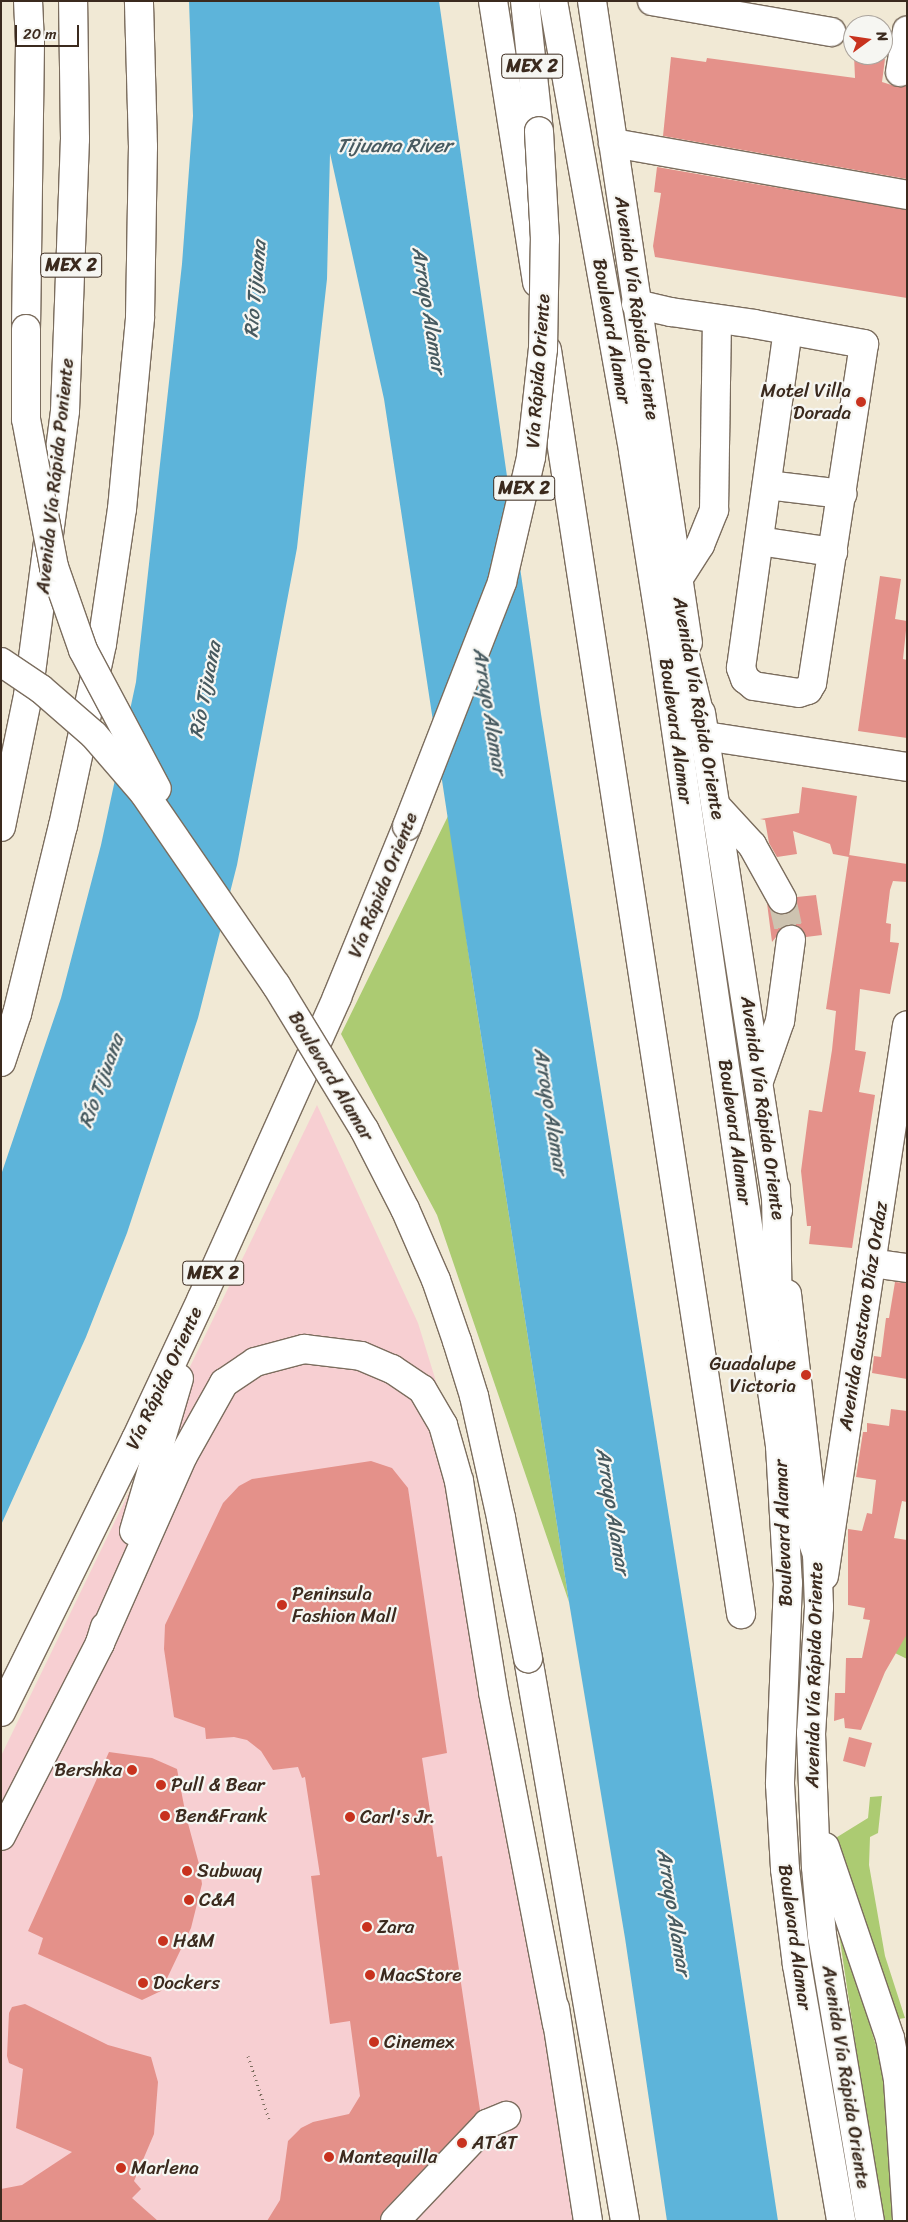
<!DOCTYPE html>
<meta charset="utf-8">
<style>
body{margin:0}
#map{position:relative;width:908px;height:2222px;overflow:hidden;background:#f1e9d5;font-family:Sriracha,sans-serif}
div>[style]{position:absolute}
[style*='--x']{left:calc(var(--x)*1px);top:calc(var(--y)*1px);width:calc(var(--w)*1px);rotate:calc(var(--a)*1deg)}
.built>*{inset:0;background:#f7cfd2}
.green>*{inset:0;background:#accb72}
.water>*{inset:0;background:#5db4da}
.building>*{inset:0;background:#e4918a}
.minor-tunnel>*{height:28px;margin-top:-14px;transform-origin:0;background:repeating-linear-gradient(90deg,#cdc3b0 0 28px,transparent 0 42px)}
.path>*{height:3px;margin-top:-1.5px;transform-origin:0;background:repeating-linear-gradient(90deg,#7b6d5e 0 1px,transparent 0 5px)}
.roads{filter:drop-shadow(1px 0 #7b6d5e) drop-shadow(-1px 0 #7b6d5e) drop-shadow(0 1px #7b6d5e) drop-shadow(0 -1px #7b6d5e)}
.minor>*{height:28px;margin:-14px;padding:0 14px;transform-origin:14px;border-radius:14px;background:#fff}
.major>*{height:28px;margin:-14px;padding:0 14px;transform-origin:14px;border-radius:14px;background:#fff}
.highway>*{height:28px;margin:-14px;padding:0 14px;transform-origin:14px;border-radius:14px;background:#fff}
.bridges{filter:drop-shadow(1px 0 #7b6d5e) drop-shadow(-1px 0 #7b6d5e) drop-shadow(0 1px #7b6d5e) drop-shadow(0 -1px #7b6d5e)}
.highway-bridge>*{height:28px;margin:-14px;padding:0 14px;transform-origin:14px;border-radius:14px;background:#fff}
.dots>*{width:14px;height:14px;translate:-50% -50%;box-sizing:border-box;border:2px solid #f6f6f2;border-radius:50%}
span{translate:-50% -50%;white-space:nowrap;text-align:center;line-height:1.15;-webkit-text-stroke:4.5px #f6f6f2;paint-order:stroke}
.shield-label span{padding:1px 4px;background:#f6f6f2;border:1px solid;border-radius:4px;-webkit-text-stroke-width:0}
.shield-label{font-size:18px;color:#3b2a1e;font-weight:700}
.street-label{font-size:19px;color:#3b2a1e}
.poi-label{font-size:19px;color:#3b2a1e}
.right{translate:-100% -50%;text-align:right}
.left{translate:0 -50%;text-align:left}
.water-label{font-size:20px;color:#475a60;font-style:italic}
.frame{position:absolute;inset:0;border:2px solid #3b2a1e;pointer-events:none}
.north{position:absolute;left:843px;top:15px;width:50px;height:50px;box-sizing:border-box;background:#f6f6f2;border:1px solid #aba49d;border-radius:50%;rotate:76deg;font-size:14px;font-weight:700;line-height:20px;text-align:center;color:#3b2a1e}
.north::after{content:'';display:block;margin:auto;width:18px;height:22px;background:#c8321e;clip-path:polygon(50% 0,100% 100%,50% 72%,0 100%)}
.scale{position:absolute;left:15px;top:25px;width:64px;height:22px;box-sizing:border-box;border:2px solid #3b2a1e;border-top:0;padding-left:6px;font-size:15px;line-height:18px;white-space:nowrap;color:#3b2a1e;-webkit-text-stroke:4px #f6f6f2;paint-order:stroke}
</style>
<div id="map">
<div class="built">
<div style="clip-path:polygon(317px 1105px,418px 1323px,458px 1453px,527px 1796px,560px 2041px,595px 2221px,1px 2221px,1px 1756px)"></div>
</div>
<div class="green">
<div style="clip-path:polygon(449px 814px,471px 971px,569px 1602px,437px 1215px,341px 1034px)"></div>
<div style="clip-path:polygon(907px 1631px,907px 1659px,895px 1653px)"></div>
<div style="clip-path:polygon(882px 1796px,878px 1833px,870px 1837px,869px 1865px,885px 1956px,905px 2018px,892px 2020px,834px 1839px,868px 1818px,870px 1797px)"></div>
<div style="clip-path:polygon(835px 1907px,884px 2073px,891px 2143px,892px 2221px,882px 2221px)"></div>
</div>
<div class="water">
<div style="clip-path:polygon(189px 1px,439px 1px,541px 714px,713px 1793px,778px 2221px,667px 2221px,625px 1938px,569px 1602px,471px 971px,384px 399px,330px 153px,327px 279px,297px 548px,237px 865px,198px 1018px,127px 1233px,86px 1337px,1px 1525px,1px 1175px,61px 998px,101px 845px,136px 682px,182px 264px,193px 116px)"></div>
</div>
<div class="building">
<div style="clip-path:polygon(854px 55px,885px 59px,882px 82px,898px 87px,907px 86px,907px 179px,663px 136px,671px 57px,706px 62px,707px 58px,855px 78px)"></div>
<div style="clip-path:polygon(657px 167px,907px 210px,907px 298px,655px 257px,653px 246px,661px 193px,654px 192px)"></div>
<div style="clip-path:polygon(880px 576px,901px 579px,895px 619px,907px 621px,903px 659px,907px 660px,907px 738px,858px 731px)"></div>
<div style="clip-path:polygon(802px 787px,857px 796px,849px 857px,833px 854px,830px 844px,793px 831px,797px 854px,777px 857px,769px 843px,765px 820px,760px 819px,799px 813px)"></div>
<div style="clip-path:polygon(849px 855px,907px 864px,907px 882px,893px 881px,890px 890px,886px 923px,891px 924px,890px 942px,899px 943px,890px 994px,860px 989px,855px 1050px,866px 1052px,859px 1092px,875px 1095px,852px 1248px,809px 1244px,811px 1226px,807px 1226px,801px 1171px,809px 1110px,822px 1112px,832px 1050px,836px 1011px,826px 1009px)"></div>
<div style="clip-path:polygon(816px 895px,822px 935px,806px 937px,800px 927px,786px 925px,772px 942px,767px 903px,774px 912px,782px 915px,795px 907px,797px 897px)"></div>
<div style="clip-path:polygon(895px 1282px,907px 1283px,907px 1379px,872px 1373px,874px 1356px,881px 1357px,886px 1318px,889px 1318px)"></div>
<div style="clip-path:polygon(891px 1409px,907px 1411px,907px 1502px,902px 1501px,894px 1538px,907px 1540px,907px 1634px,885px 1672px,861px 1730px,845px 1728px,844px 1718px,834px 1721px,835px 1693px,845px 1693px,846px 1658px,862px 1658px,870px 1620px,863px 1619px,865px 1608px,848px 1605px,848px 1529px,862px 1531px,867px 1513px,872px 1514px,876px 1480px,856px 1477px,863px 1432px,867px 1432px,867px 1423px,889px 1426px)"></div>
<div style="clip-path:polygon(371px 1461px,392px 1468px,408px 1488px,447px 1753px,422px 1758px,437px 1857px,442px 1856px,480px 2110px,384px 2210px,380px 2221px,267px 2221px,280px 2200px,288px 2141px,301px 2128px,313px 2122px,349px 2114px,360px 2096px,350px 2021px,330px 2024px,311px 1876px,320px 1875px,305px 1777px,302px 1778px,298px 1767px,273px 1770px,261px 1751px,247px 1740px,234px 1737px,206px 1739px,205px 1728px,174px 1717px,164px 1649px,165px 1625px,223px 1503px,239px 1486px,252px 1479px)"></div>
<div style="clip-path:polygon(849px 1737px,872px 1743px,865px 1767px,843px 1761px)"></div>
<div style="clip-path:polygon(109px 1752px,152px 1758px,177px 1769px,186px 1816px,199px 1864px,202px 1884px,191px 1928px,161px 1991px,142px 2000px,38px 1954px,43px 1938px,28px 1931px)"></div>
<div style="clip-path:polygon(25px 2004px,108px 2045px,151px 2057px,158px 2082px,154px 2134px,134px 2181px,141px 2189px,132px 2198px,158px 2221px,1px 2221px,1px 2189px,22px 2185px,72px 2152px,16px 2128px,23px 2069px,9px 2063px,7px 2056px,9px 2013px,12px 2007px)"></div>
</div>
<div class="minor-tunnel">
<div style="--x:782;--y:899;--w:42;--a:77.6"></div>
</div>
<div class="path">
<div style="--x:248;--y:2056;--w:66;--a:71.6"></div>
</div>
<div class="roads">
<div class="minor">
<div style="--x:493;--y:1;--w:285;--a:81.1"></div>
<div style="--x:652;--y:1;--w:182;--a:9.8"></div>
<div style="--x:900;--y:72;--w:42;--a:-80.3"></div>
<div style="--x:613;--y:143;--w:299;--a:10"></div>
<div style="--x:636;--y:304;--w:36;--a:13"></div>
<div style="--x:671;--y:312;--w:84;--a:8.2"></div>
<div style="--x:754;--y:324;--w:112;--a:10.3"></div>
<div style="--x:864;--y:344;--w:343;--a:98.7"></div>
<div style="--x:812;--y:683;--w:8;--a:120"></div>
<div style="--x:808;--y:690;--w:9;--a:162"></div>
<div style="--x:799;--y:693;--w:46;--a:-171.2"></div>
<div style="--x:754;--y:686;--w:11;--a:-142"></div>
<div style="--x:745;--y:679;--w:12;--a:-110"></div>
<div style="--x:741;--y:668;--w:340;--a:-82.1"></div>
<div style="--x:547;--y:350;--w:1279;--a:81.27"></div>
<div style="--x:767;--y:485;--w:76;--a:6.8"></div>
<div style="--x:759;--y:541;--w:75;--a:8.5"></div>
<div style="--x:677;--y:581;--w:43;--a:-57.4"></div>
<div style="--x:700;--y:545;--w:38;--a:-68"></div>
<div style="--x:714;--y:510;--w:191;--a:-89.1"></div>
<div style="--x:705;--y:736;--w:204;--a:8.7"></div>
<div style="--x:717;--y:807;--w:52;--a:47.4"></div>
<div style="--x:752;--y:845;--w:62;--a:60.9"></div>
<div style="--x:1;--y:1062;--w:51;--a:-71.6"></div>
<div style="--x:17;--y:1014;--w:194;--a:-76.3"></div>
<div style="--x:63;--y:826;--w:186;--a:-77.9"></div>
<div style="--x:102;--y:644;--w:136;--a:-81.6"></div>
<div style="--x:122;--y:509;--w:193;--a:-84.6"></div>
<div style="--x:140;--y:317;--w:170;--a:-89"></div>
<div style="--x:143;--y:147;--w:146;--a:-91.6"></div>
<div style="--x:759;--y:1081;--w:64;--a:-70.7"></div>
<div style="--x:780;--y:1021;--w:82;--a:-82.3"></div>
<div style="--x:871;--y:1263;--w:36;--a:8"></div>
<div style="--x:824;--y:1576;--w:557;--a:-81.43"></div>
<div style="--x:395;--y:2221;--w:134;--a:-46.5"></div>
<div style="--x:487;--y:2124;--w:21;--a:-23"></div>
</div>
<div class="major">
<div style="--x:592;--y:1;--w:649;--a:81.5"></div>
<div style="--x:701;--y:713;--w:504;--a:81.21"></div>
<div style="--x:787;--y:1294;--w:262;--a:83.4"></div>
<div style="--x:817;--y:1554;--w:53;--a:87.8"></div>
<div style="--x:819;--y:1607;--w:126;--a:93.6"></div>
<div style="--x:811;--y:1733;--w:134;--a:87.9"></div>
<div style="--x:816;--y:1867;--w:68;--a:85"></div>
<div style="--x:822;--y:1935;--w:290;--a:80.5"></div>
<div style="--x:825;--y:1847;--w:202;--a:71.2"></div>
<div style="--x:890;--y:2038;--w:43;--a:79.2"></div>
<div style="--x:898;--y:2080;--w:141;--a:86.3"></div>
</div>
<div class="highway">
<div style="--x:525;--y:1;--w:131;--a:83.9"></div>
<div style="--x:553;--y:1;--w:457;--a:79.9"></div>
<div style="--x:633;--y:451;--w:185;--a:81"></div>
<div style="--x:662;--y:634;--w:821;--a:81.73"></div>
<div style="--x:780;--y:1446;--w:137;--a:86.7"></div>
<div style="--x:788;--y:1583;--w:201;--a:92.3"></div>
<div style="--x:780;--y:1784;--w:85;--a:86.6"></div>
<div style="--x:785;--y:1869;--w:97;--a:82.9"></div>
<div style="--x:797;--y:1965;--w:260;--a:80.2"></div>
<div style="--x:26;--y:329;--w:286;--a:-89.2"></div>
<div style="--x:30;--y:43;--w:42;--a:-92.7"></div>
<div style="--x:676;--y:619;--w:121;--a:76.1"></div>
<div style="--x:1;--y:827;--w:134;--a:-78.4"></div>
<div style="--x:28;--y:696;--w:287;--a:-82.6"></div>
<div style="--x:65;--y:411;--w:272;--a:-87.9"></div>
<div style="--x:75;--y:139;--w:138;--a:-90.8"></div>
<div style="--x:776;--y:1188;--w:138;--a:89.2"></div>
<div style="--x:792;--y:1482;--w:76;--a:70.9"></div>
<div style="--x:134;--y:1531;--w:159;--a:-73.6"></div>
<div style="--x:100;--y:1643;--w:205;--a:-66.1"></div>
<div style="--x:183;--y:1456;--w:84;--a:-60.7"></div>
<div style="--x:224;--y:1383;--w:37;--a:-34"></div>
<div style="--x:255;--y:1362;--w:51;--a:-14.9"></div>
<div style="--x:304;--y:1349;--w:57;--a:7"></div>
<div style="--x:361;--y:1356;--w:34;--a:23"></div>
<div style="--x:392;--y:1369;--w:36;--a:34"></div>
<div style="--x:422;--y:1389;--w:42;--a:59.7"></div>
<div style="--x:443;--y:1425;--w:58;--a:74.1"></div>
<div style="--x:459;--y:1481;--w:214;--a:80.8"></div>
<div style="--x:493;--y:1692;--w:339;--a:79.1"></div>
<div style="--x:528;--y:1658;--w:571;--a:80.22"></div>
<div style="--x:1;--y:1712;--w:305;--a:-63.7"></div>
<div style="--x:136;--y:1439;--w:156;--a:-64.9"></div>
<div style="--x:202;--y:1298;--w:330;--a:-65.8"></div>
<div style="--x:337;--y:997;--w:185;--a:-67.7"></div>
<div style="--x:1;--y:1836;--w:217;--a:-62.8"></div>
<div style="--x:100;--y:1643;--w:17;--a:-73"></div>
<div style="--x:555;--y:2008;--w:216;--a:81.2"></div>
</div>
</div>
<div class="bridges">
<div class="highway-bridge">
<div style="--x:26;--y:329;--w:90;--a:90"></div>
<div style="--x:26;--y:419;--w:151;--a:79.3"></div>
<div style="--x:54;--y:567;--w:88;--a:70.7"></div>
<div style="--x:83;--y:650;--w:157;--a:62"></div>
<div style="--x:1;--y:662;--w:48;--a:34"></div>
<div style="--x:41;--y:689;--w:70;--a:41"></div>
<div style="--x:94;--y:735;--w:77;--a:49.2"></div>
<div style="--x:144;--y:793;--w:233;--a:55.5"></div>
<div style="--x:276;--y:985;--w:169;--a:58.6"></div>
<div style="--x:364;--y:1129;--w:90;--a:62.9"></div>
<div style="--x:405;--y:1209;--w:77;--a:66.4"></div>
<div style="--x:436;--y:1280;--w:65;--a:71"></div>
<div style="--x:457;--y:1341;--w:58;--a:72.8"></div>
<div style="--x:474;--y:1396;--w:125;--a:77.5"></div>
<div style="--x:501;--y:1518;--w:143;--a:79.1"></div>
<div style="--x:407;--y:826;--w:262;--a:-68.7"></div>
<div style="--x:502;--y:582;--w:128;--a:-76.9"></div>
<div style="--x:531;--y:457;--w:109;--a:-83.7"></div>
<div style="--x:543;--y:349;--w:110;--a:-89"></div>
<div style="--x:545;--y:239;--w:108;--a:-93.2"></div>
</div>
</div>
<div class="dots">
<div style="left:861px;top:402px;background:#c8321e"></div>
<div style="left:806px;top:1375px;background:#c8321e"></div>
<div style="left:282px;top:1605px;background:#c8321e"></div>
<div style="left:132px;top:1770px;background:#c8321e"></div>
<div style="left:161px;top:1785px;background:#c8321e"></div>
<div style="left:165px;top:1816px;background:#c8321e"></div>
<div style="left:350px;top:1817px;background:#c8321e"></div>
<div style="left:187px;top:1871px;background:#c8321e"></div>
<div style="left:189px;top:1900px;background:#c8321e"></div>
<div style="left:367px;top:1927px;background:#c8321e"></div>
<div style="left:163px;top:1941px;background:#c8321e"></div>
<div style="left:370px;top:1975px;background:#c8321e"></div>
<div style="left:143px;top:1983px;background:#c8321e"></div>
<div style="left:374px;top:2042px;background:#c8321e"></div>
<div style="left:462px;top:2143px;background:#c8321e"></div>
<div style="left:329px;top:2157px;background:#c8321e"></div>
<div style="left:121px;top:2168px;background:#c8321e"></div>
</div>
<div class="shield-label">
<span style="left:532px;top:66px">MEX 2</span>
<span style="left:71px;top:265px">MEX 2</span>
<span style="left:524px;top:488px">MEX 2</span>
<span style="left:213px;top:1273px">MEX 2</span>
</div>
<div class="street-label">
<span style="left:637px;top:308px;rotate:82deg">Avenida Vía Rápida Oriente</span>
<span style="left:612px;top:331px;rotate:80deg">Boulevard Alamar</span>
<span style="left:538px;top:371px;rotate:-86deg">Vía Rápida Oriente</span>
<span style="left:55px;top:476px;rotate:-84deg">Avenida Vía Rápida Poniente</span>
<span style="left:699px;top:708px;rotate:80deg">Avenida Vía Rápida Oriente</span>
<span style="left:676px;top:731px;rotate:82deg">Boulevard Alamar</span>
<span style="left:383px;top:885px;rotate:-68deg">Vía Rápida Oriente</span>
<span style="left:331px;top:1076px;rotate:59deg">Boulevard Alamar</span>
<span style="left:763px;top:1108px;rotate:82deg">Avenida Vía Rápida Oriente</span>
<span style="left:735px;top:1132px;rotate:82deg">Boulevard Alamar</span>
<span style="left:863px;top:1316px;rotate:-81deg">Avenida Gustavo Díaz Ordaz</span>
<span style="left:164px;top:1378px;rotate:-65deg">Vía Rápida Oriente</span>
<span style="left:783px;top:1533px;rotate:-92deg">Boulevard Alamar</span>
<span style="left:814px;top:1675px;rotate:-89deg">Avenida Vía Rápida Oriente</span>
<span style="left:795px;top:1937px;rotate:82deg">Boulevard Alamar</span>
<span style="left:846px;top:2077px;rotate:81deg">Avenida Vía Rápida Oriente</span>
</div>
<div class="poi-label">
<span class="right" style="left:851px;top:402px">Motel Villa<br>Dorada</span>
<span class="right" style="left:796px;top:1375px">Guadalupe<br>Victoria</span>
<span class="left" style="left:292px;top:1605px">Peninsula<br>Fashion Mall</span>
<span class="right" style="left:122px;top:1770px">Bershka</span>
<span class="left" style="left:171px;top:1785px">Pull &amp; Bear</span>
<span class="left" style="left:175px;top:1816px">Ben&amp;Frank</span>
<span class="left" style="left:360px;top:1817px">Carl's Jr.</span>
<span class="left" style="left:197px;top:1871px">Subway</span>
<span class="left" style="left:199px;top:1900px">C&amp;A</span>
<span class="left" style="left:377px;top:1927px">Zara</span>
<span class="left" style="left:173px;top:1941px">H&amp;M</span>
<span class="left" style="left:380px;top:1975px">MacStore</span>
<span class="left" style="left:153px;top:1983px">Dockers</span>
<span class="left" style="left:384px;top:2042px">Cinemex</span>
<span class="left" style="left:472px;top:2143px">AT&amp;T</span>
<span class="left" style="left:339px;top:2157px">Mantequilla</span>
<span class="left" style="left:131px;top:2168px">Marlena</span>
</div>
<div class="water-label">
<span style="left:394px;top:145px">Tijuana River</span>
<span style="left:255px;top:289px;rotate:-85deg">Río Tijuana</span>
<span style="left:429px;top:310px;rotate:81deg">Arroyo Alamar</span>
<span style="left:205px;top:690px;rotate:-79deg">Río Tijuana</span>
<span style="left:490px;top:711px;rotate:81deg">Arroyo Alamar</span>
<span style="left:101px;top:1081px;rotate:-70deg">Río Tijuana</span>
<span style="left:551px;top:1111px;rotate:81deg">Arroyo Alamar</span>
<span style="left:613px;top:1511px;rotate:81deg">Arroyo Alamar</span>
<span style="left:674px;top:1912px;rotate:81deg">Arroyo Alamar</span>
</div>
<div class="frame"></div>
<div class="north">N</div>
<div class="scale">20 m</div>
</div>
